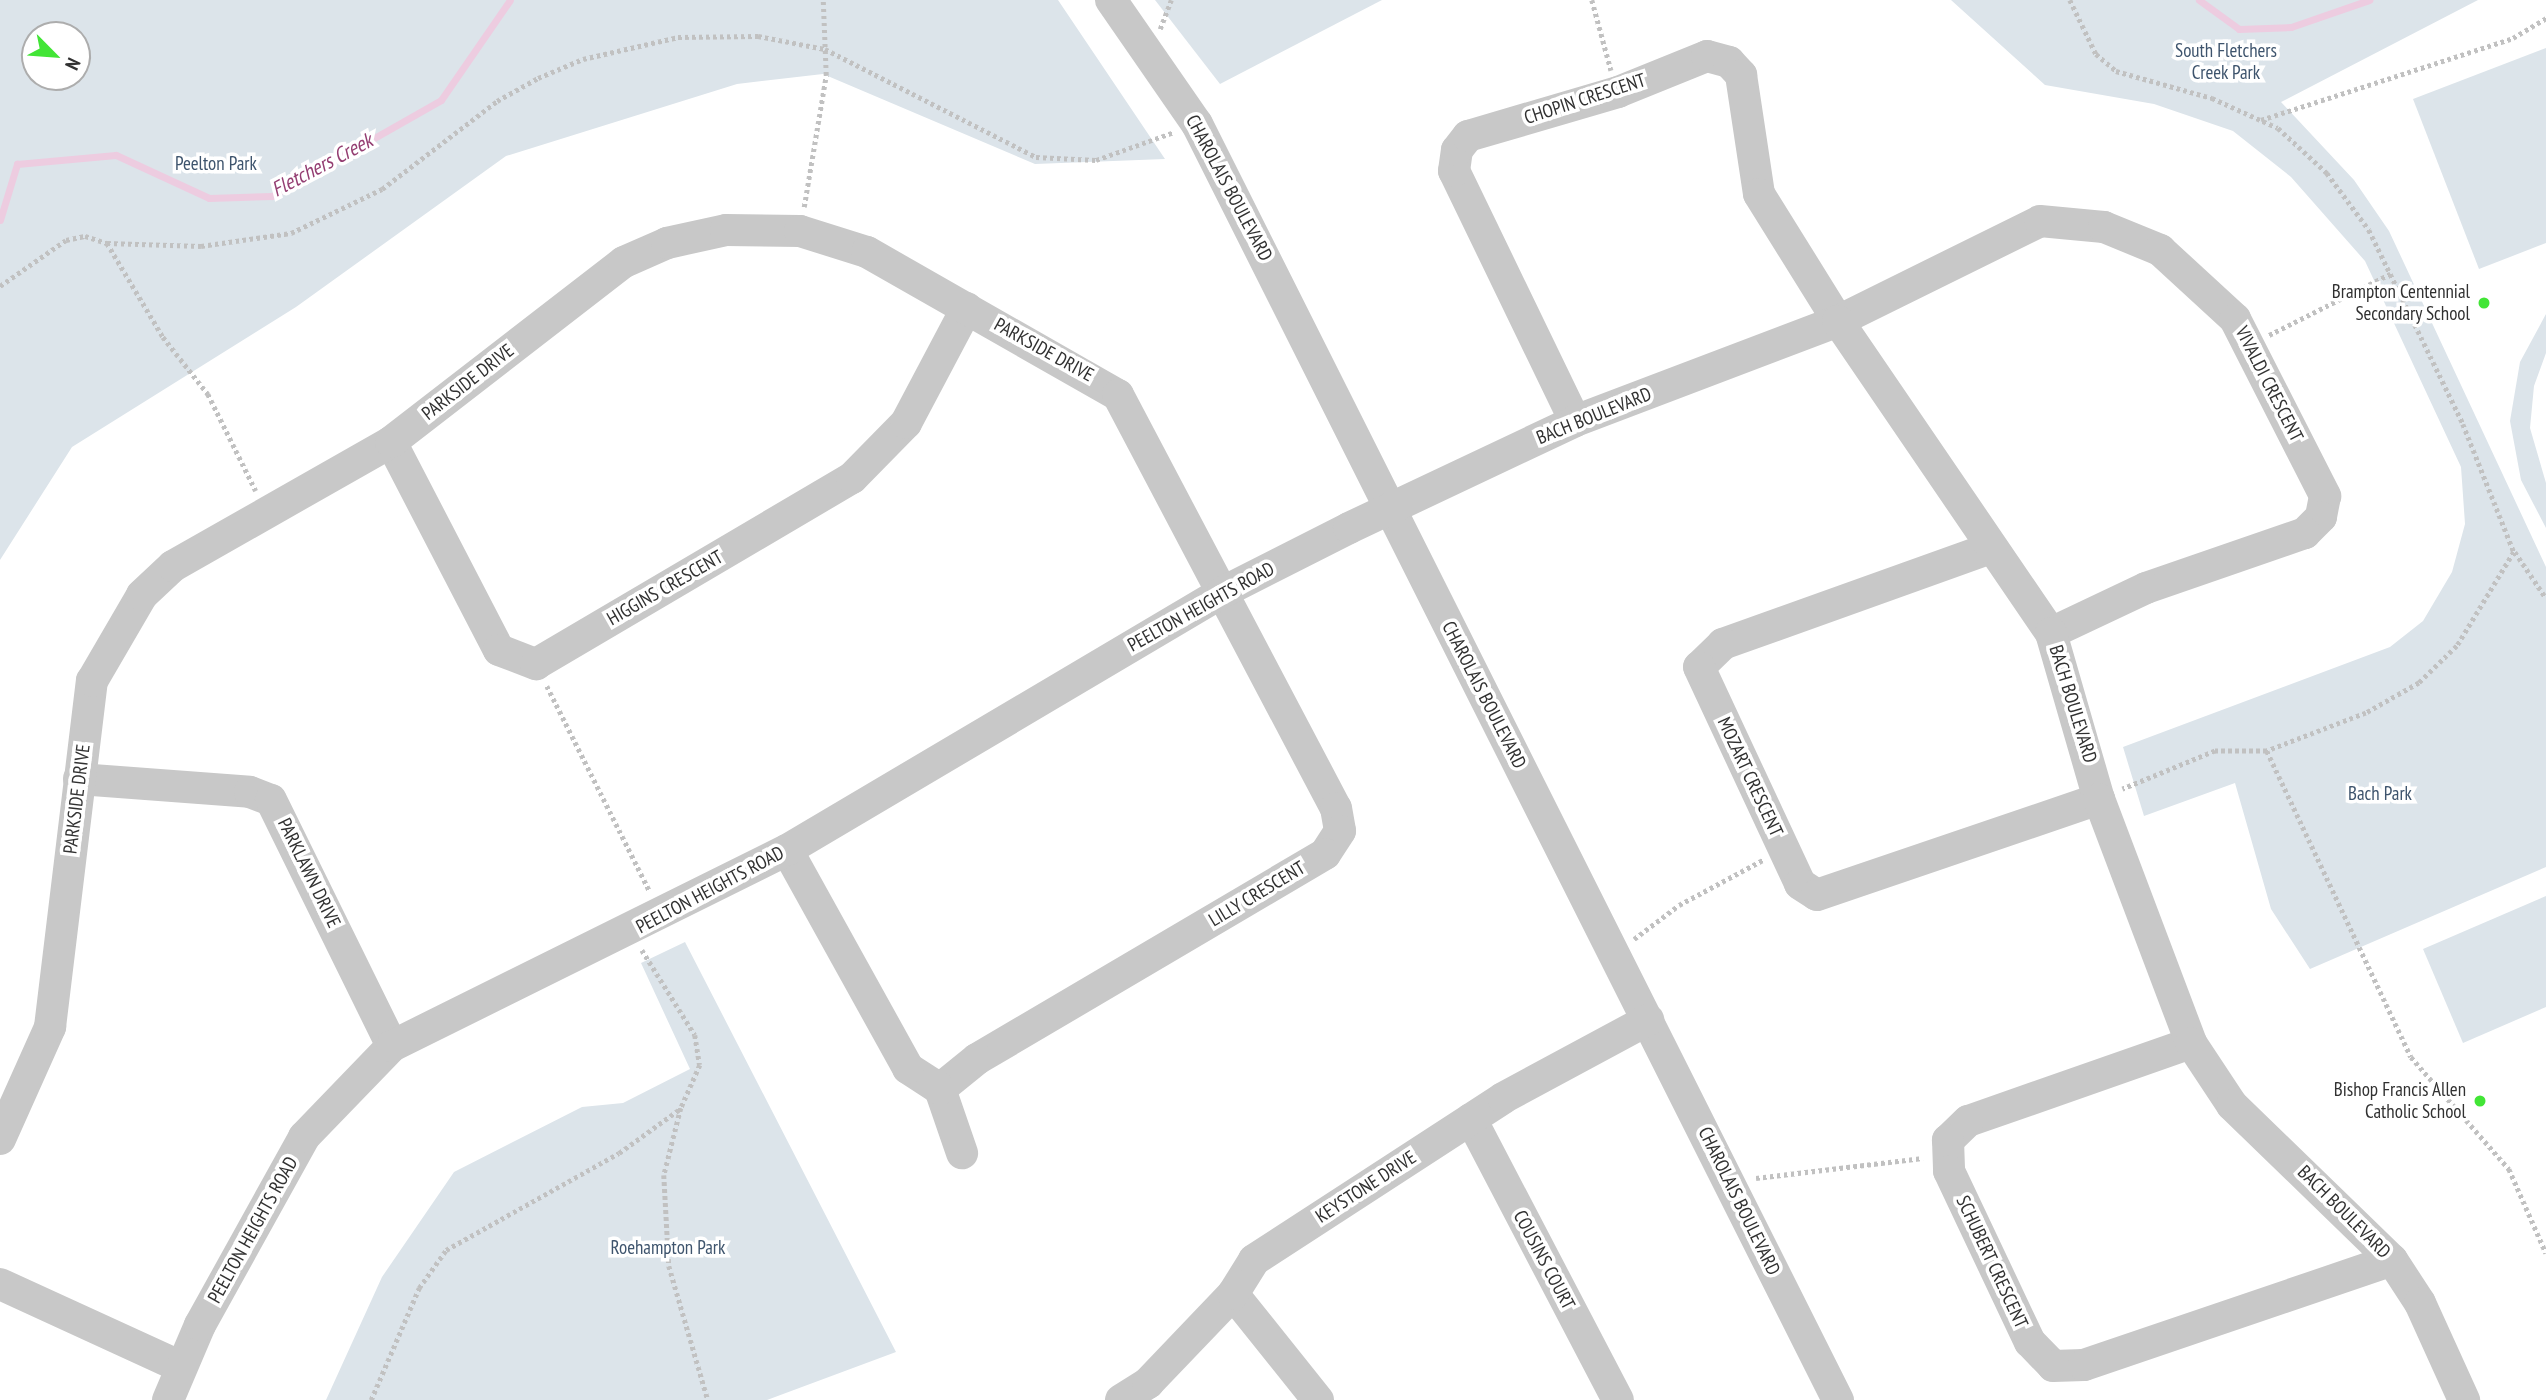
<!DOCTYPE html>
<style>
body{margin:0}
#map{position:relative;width:2546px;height:1400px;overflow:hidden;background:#fff;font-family:"PT Sans Narrow",sans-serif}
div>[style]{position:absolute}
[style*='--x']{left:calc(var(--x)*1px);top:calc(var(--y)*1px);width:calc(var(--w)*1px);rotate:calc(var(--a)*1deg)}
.green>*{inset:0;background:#dce4ea}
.stream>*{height:7px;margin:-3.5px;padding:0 3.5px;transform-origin:3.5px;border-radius:3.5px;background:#edcce0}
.path>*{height:4.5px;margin-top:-2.25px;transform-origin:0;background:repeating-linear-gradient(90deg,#c1c1c1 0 3.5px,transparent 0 7px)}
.minor>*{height:32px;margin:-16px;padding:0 16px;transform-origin:16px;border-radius:16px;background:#c8c8c8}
.dots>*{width:19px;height:19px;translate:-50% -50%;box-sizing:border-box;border:4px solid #fff;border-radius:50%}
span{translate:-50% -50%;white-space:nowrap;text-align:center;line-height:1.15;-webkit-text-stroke:7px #fff;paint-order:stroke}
.park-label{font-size:19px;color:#3e546d}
.street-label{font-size:19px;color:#313131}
.poi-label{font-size:19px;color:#313131}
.right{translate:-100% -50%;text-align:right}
.water-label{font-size:21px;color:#943e72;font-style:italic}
.north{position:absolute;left:21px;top:21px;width:70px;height:70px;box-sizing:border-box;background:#fff;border:2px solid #adadad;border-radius:50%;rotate:115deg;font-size:19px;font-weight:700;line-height:28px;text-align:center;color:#313131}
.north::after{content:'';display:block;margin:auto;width:24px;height:32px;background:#42e536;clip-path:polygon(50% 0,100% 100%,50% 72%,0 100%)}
</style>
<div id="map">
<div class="green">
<div style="clip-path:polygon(evenodd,0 0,1058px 0,1165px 159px,1035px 164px,823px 74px,737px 84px,506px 156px,296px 307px,72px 447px,0 560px,0 0,35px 35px,77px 35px,77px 77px,35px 77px,35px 35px)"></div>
<div style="clip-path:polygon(1155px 0,1382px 0,1220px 84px)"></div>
<div style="clip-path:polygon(1951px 0,2478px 0,2281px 102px,2354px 180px,2389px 231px,2546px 567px,2546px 867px,2310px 969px,2271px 909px,2235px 783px,2144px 816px,2123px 747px,2390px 647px,2423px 621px,2452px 572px,2465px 524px,2461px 467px,2365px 261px,2291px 177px,2233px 131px,2154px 104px,2045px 85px)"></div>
<div style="clip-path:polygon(2546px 48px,2546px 243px,2479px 269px,2413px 99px)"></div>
<div style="clip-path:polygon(2546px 314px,2546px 353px,2534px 386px,2530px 428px,2546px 483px,2546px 528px,2521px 480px,2510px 421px,2520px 362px)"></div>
<div style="clip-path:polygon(2546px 896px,2546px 1007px,2463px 1043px,2423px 949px)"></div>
<div style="clip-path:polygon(685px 942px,896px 1352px,767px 1400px,326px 1400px,382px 1277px,454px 1172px,582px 1107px,623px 1103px,690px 1069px,641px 963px)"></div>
</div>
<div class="stream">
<div style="--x:2199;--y:0;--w:49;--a:35.9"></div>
<div style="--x:2239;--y:29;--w:52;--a:-2.2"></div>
<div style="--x:2291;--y:27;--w:83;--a:-19.1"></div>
<div style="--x:0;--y:220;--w:59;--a:-73.1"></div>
<div style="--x:17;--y:164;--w:99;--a:-5.2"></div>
<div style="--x:116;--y:155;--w:102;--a:24.8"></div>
<div style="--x:209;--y:198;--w:63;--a:-1.8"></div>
<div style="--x:272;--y:196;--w:194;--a:-29.6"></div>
<div style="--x:441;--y:100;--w:121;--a:-55.4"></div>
</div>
<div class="path">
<div style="--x:1592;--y:0;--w:73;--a:74.8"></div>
<div style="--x:2070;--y:0;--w:60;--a:64.3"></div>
<div style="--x:2096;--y:54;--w:26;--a:40"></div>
<div style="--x:2116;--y:71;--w:100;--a:15.7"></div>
<div style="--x:2212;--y:98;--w:72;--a:24.4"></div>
<div style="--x:2278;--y:128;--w:67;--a:42.6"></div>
<div style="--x:2327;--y:173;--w:71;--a:53.6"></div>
<div style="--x:2369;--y:230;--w:216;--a:64.1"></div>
<div style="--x:2463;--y:424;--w:138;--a:68.3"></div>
<div style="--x:2514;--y:552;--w:110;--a:121.2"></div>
<div style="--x:2457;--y:646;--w:53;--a:135.8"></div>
<div style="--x:2419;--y:683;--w:61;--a:150.5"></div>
<div style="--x:2366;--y:713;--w:106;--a:159"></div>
<div style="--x:2267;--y:751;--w:52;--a:180"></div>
<div style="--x:2215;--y:751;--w:100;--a:157.6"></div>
<div style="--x:1160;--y:29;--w:31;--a:-69"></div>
<div style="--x:2261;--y:120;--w:265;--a:-18"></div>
<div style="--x:2513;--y:38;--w:39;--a:-31"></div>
<div style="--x:804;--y:207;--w:134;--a:-80.5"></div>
<div style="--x:826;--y:75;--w:75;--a:-92.3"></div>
<div style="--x:107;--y:243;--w:109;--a:59.2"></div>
<div style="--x:163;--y:337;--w:73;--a:51.7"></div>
<div style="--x:208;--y:394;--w:108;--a:63.7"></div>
<div style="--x:0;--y:286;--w:80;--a:-34.9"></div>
<div style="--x:66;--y:240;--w:19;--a:-12"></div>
<div style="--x:85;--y:236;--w:23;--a:18"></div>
<div style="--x:107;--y:243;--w:94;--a:1.8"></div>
<div style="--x:201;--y:246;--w:91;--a:-8.2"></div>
<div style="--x:291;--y:233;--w:101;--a:-25.8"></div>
<div style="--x:382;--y:189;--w:145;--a:-37.4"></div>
<div style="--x:497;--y:101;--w:47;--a:-29.3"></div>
<div style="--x:538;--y:78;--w:49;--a:-22.9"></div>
<div style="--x:583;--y:59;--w:98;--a:-13"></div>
<div style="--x:678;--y:37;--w:80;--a:-0.7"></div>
<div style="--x:758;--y:36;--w:68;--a:11"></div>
<div style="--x:825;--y:49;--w:237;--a:27.1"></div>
<div style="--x:1036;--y:157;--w:60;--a:2.9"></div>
<div style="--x:1096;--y:160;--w:83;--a:-19.7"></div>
<div style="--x:2269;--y:335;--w:136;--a:-26.8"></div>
<div style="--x:2515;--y:552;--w:55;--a:56"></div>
<div style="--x:547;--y:686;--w:230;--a:63.4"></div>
<div style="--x:2267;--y:751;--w:338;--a:64.8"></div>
<div style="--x:2411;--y:1057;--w:149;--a:48.8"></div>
<div style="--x:2509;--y:1169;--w:92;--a:66.2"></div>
<div style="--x:1634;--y:939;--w:56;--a:-37.1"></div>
<div style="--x:1679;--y:905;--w:95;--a:-28.2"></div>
<div style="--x:642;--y:950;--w:100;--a:58.1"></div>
<div style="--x:695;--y:1035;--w:30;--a:81"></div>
<div style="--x:700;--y:1065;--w:47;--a:113.8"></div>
<div style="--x:681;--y:1108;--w:69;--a:104.2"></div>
<div style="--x:664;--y:1175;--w:91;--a:86.9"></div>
<div style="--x:669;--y:1266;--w:140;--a:73.8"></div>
<div style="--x:1756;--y:1178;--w:168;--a:-6.8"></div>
<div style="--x:371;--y:1400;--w:122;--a:-66.8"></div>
<div style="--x:419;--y:1288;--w:47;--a:-54.6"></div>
<div style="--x:446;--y:1250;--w:198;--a:-29.3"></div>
<div style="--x:619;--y:1153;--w:75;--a:-35.8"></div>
</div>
<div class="minor">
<div style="--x:1111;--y:0;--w:151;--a:55.3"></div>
<div style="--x:1197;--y:124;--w:1428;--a:63.33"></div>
<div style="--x:1575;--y:421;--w:278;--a:-115.8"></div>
<div style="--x:1454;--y:171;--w:21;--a:-82"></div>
<div style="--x:1457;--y:150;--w:18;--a:-52"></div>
<div style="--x:1468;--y:136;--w:156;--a:-16.3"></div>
<div style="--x:1618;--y:92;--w:96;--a:-22"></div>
<div style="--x:1707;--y:56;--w:23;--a:15"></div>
<div style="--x:1729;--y:62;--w:18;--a:47"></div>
<div style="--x:1741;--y:75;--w:120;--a:81.4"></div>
<div style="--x:1759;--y:194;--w:150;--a:58.1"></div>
<div style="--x:1838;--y:321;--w:225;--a:-26.3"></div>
<div style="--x:2040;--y:221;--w:64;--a:5.4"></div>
<div style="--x:2104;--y:227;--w:61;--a:22.3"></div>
<div style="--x:2160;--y:250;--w:102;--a:42.6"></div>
<div style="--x:2235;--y:319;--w:199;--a:63"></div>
<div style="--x:2325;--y:496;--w:21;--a:101"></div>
<div style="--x:2321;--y:517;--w:23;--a:135"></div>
<div style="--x:2305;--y:533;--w:168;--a:160.9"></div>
<div style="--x:2146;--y:588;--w:105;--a:154.7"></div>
<div style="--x:391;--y:442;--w:234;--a:62.6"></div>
<div style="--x:499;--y:650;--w:40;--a:21"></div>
<div style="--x:536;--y:664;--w:367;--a:-30.5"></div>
<div style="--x:852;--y:478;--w:77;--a:-45.5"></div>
<div style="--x:906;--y:423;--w:130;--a:-62.1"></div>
<div style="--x:1988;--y:549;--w:282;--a:160.3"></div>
<div style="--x:1723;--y:644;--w:33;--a:136"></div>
<div style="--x:1699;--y:667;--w:239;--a:65"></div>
<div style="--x:1800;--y:884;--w:20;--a:33"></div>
<div style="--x:1817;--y:895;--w:298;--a:-18.8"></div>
<div style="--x:79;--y:779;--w:171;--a:4.3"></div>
<div style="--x:250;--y:792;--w:22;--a:21"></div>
<div style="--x:271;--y:800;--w:274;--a:63.8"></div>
<div style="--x:2191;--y:1043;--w:236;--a:160.7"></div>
<div style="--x:1968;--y:1121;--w:28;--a:136"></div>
<div style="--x:1948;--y:1140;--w:31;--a:88"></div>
<div style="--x:1949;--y:1171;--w:189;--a:64.7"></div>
<div style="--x:2030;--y:1342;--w:33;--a:46"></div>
<div style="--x:2053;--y:1366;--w:31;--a:-2"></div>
<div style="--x:2084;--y:1365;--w:325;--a:-18.8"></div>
<div style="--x:940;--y:1089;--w:68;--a:71"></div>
<div style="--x:1471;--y:1119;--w:317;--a:62.4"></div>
<div style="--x:0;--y:1139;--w:123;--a:-65.9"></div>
<div style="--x:50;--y:1027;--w:349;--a:-83.1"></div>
<div style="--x:92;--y:681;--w:99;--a:-59.8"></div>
<div style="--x:142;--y:595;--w:42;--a:-43.1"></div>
<div style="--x:173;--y:566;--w:251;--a:-29.6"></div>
<div style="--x:391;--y:442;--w:294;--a:-37.7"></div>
<div style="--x:624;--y:262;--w:47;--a:-23.8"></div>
<div style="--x:667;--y:243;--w:60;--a:-12.4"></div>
<div style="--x:726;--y:230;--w:74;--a:0.8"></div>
<div style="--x:800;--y:231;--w:70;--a:17.4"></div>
<div style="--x:867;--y:252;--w:289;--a:29.7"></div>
<div style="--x:1118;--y:395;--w:467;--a:62.2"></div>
<div style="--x:1336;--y:808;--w:23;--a:80"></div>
<div style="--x:1340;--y:831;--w:27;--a:123"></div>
<div style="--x:1325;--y:854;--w:404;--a:149.5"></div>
<div style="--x:977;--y:1059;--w:48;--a:141"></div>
<div style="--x:940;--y:1089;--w:38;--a:-147"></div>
<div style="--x:908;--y:1068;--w:249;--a:-119"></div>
<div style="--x:0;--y:1284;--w:199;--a:24.6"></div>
<div style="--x:1233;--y:1294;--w:136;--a:51.3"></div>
<div style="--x:168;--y:1400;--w:82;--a:-66.9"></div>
<div style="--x:200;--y:1325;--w:215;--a:-61"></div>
<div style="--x:304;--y:1137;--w:127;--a:-46"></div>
<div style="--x:392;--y:1046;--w:441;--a:-26.4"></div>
<div style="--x:787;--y:850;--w:507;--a:-30.61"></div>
<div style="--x:1223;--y:592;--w:141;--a:-26.9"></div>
<div style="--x:1349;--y:528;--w:250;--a:-25.3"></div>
<div style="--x:1575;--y:421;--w:281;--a:-20.8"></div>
<div style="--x:1838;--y:321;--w:378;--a:55.7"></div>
<div style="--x:2051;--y:633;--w:173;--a:73.9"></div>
<div style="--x:2099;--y:799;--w:261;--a:69.3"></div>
<div style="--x:2191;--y:1043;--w:74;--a:56.5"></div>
<div style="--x:2232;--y:1105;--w:223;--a:44.1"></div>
<div style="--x:2392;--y:1260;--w:51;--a:56.9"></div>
<div style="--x:2420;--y:1303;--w:107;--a:65.6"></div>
<div style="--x:1121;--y:1400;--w:32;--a:-32"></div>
<div style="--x:1148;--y:1383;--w:123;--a:-46.3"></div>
<div style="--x:1233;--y:1294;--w:40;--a:-58"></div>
<div style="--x:1254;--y:1260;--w:297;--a:-33"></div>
<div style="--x:1503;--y:1098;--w:165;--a:-28.3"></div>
</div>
<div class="dots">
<div style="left:2484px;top:303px;background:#42e536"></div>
<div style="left:2480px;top:1101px;background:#42e536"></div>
</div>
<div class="park-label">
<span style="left:2226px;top:62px">South Fletchers<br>Creek Park</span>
<span style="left:216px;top:164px">Peelton Park</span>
<span style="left:2380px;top:794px">Bach Park</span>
<span style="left:668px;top:1248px">Roehampton Park</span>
</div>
<div class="street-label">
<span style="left:1585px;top:99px;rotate:-18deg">CHOPIN CRESCENT</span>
<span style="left:1229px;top:188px;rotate:62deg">CHAROLAIS BOULEVARD</span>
<span style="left:1044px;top:350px;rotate:29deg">PARKSIDE DRIVE</span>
<span style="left:468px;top:382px;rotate:-38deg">PARKSIDE DRIVE</span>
<span style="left:2269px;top:384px;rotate:63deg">VIVALDI CRESCENT</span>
<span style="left:1594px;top:416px;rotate:-22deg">BACH BOULEVARD</span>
<span style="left:665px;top:588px;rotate:-30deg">HIGGINS CRESCENT</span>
<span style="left:1201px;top:607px;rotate:-29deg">PEELTON HEIGHTS ROAD</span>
<span style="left:1484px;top:695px;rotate:63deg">CHAROLAIS BOULEVARD</span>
<span style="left:2073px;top:704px;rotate:73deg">BACH BOULEVARD</span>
<span style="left:1750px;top:777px;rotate:65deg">MOZART CRESCENT</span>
<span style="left:77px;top:799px;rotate:-83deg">PARKSIDE DRIVE</span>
<span style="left:309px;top:873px;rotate:64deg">PARKLAWN DRIVE</span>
<span style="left:710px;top:890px;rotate:-28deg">PEELTON HEIGHTS ROAD</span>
<span style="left:1257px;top:894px;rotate:-31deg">LILLY CRESCENT</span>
<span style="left:1366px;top:1187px;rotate:-33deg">KEYSTONE DRIVE</span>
<span style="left:1739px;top:1201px;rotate:64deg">CHAROLAIS BOULEVARD</span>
<span style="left:2344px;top:1212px;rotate:45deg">BACH BOULEVARD</span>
<span style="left:253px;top:1230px;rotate:-61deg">PEELTON HEIGHTS ROAD</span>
<span style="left:1544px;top:1260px;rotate:62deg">COUSINS COURT</span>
<span style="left:1992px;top:1262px;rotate:65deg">SCHUBERT CRESCENT</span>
</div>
<div class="poi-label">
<span class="right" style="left:2470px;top:303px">Brampton Centennial<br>Secondary School</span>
<span class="right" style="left:2466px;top:1101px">Bishop Francis Allen<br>Catholic School</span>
</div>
<div class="water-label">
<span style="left:322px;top:165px;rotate:-28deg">Fletchers Creek</span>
</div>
<div class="north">N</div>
</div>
